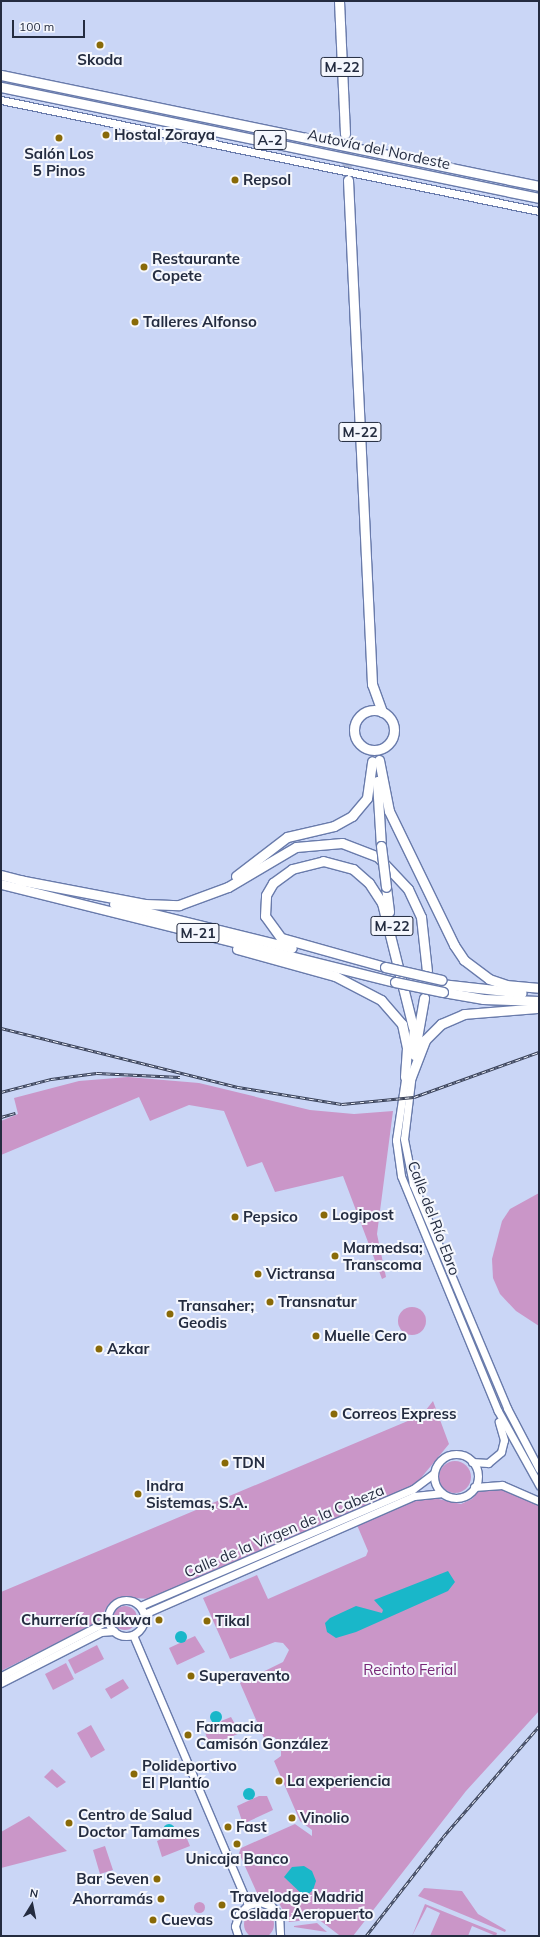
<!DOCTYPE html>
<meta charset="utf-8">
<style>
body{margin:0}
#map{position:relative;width:540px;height:1937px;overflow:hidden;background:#cad6f6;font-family:Mulish,sans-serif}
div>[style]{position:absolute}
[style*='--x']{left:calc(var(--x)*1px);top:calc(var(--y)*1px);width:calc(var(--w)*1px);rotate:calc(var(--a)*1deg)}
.green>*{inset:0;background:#ca96c8}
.round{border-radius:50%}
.water>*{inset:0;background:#19b7c9}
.highway-tunnel>*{height:9px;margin-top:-4.5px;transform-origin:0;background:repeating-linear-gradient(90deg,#a9b4d2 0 9px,transparent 0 13.5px)}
.roads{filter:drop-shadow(1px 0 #697bab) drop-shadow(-1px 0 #697bab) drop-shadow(0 1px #697bab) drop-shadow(0 -1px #697bab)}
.secondary>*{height:7px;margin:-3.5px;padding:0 3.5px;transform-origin:3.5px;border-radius:3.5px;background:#fff}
.secondary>.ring{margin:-3.5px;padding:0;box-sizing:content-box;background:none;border:7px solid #fff;border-radius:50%}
.highway>*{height:9px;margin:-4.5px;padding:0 4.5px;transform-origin:4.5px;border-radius:4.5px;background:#fff}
.highway>.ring{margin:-4.5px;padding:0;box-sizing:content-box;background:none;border:9px solid #fff;border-radius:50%}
.rail>*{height:3px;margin-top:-1.5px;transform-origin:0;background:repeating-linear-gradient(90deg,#f5f7fd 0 4.5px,#394157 0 9px);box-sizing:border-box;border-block:1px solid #394157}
.bridges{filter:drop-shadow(1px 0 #697bab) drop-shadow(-1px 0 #697bab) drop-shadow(0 1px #697bab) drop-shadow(0 -1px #697bab)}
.highway-bridge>*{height:9px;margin:-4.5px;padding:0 4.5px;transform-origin:4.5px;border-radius:4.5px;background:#fff}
.dots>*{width:11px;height:11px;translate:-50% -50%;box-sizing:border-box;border:2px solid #f5f7fd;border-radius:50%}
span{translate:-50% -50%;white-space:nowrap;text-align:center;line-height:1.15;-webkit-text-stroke:4px #f5f7fd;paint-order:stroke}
.shield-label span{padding:1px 3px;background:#f5f7fd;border:1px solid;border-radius:3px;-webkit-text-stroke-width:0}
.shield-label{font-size:14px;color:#242c40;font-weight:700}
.poi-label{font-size:15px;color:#242c40;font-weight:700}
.left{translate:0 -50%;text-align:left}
.right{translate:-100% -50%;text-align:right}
.street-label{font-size:15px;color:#242c40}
.park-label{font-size:15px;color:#782777}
.frame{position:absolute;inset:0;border:2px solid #242c40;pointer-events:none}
.north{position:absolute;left:12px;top:1885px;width:40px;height:40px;-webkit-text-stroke:3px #f5f7fd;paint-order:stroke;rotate:10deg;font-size:11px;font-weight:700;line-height:16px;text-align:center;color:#242c40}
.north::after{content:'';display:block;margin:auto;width:14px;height:18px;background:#242c40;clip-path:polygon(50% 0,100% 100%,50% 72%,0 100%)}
.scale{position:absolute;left:12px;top:20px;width:73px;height:18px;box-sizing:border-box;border:2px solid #242c40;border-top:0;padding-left:5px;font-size:12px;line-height:14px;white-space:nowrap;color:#242c40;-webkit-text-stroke:3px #f5f7fd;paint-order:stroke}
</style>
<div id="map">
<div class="green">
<div style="clip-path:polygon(128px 1077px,199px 1083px,310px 1110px,354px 1114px,393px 1111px,377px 1234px,386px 1277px,382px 1279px,343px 1176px,275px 1192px,262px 1162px,247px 1167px,224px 1111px,189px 1105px,150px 1121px,139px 1097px,1px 1155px,1px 1121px,18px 1114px,14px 1098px,79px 1081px)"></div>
<div style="clip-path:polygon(539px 1193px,539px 1326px,516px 1311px,500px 1294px,493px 1278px,492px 1259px,502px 1221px,510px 1209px)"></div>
<div class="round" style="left:398px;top:1307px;width:28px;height:28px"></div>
<div style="clip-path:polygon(433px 1401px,449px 1444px,416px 1484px,150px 1599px,118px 1597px,108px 1605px,98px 1622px,1px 1671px,1px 1592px,422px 1415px)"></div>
<div class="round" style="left:439px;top:1461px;width:32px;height:32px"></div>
<div style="clip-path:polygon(498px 1488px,539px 1505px,539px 1711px,466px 1791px,353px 1936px,339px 1935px,318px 1919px,289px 1922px,279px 1903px,257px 1893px,239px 1853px,241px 1848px,295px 1824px,312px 1836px,312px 1830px,300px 1821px,274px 1761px,281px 1756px,281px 1745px,274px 1737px,264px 1738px,240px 1683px,283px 1662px,289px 1650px,283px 1643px,275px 1642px,230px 1659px,203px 1598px,257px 1575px,268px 1599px,366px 1556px,368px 1551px,357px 1525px,425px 1496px,461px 1504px,472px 1499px,480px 1489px)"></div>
<div class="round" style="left:113px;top:1606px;width:24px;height:24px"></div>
<div style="clip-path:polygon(195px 1636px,205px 1652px,177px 1665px,169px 1648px)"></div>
<div style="clip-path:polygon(97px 1645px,104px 1659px,75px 1674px,68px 1660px)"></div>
<div style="clip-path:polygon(66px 1663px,74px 1679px,53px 1690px,45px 1674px)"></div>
<div style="clip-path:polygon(123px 1679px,129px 1688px,111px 1699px,105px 1689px)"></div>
<div style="clip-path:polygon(231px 1717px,240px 1733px,209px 1746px,204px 1728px)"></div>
<div style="clip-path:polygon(91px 1725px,105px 1750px,91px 1758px,77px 1733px)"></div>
<div style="clip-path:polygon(52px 1769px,66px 1782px,57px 1788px,44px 1777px)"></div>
<div style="clip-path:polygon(259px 1796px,267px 1796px,273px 1810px,243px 1824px,237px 1806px)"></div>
<div style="clip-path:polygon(29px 1816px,67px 1851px,1px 1868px,1px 1832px)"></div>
<div style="clip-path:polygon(183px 1829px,190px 1846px,162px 1857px,157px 1841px)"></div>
<div style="clip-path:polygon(105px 1846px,113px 1870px,100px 1874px,93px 1850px)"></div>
<div style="clip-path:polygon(424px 1888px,462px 1891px,478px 1914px,506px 1930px,505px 1932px,418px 1896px)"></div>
<div class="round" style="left:193.5px;top:1901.5px;width:11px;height:11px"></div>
<div style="clip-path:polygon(425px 1904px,497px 1933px,496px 1936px,472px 1926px,468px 1936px,430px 1936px,440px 1913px,427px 1907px,412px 1936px)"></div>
<div class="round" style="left:244px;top:1909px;width:30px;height:30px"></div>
<div style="clip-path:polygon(317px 1923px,327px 1932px,294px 1927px,294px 1926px)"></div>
</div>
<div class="water">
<div style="clip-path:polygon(448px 1571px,455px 1582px,448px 1591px,356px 1632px,336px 1638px,327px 1632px,325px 1623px,330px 1618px,356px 1606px,382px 1613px,383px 1610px,374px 1600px)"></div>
<div class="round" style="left:175px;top:1631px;width:12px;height:12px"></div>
<div class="round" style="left:210px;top:1711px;width:12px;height:12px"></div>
<div class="round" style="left:243px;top:1788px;width:12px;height:12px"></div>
<div class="round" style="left:163px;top:1824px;width:12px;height:12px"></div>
<div style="clip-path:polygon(304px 1866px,312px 1871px,316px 1881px,313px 1890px,305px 1897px,284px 1877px,292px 1867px)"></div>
</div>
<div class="highway-tunnel">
<div style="--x:345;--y:134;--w:44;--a:86.1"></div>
</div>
<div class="roads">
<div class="secondary">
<div style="--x:1;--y:100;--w:549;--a:11.66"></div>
<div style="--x:411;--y:1047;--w:20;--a:-84"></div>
<div style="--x:406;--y:1073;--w:68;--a:98.5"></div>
<div style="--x:396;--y:1140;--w:36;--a:82"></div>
<div style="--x:401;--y:1176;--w:254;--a:67.6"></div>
<div style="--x:498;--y:1411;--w:85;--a:61"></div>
<div style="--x:412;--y:1073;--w:66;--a:96.9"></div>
<div style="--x:404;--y:1139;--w:46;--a:78.7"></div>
<div style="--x:413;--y:1184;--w:243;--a:67.2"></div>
<div style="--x:507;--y:1408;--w:69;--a:62.3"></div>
<div class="ring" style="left:434px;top:1454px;width:37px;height:37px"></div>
<div style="--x:472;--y:1462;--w:16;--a:4"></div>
<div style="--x:488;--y:1463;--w:17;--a:-40"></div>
<div style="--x:501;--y:1452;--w:12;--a:-76"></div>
<div style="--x:504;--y:1440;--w:19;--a:-106"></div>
<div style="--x:474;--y:1487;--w:28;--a:-4"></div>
<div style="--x:502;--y:1485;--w:40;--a:23.4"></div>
<div class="ring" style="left:108px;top:1600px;width:29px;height:29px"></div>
<div style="--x:140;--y:1606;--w:297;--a:-23.2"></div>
<div style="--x:413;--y:1489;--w:26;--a:-37"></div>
<div style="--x:144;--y:1614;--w:295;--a:-23.6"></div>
<div style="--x:414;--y:1496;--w:27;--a:-6"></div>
<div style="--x:133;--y:1635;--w:293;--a:66.9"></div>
<div style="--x:1;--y:1676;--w:122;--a:-27.4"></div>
<div style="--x:1;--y:1683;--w:112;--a:-27"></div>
<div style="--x:101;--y:1632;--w:13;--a:-4"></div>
<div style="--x:238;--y:1936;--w:10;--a:-107"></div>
<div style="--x:235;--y:1926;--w:13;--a:-72"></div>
<div style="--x:239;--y:1914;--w:13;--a:-45"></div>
<div style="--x:248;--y:1905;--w:12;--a:-14"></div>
<div style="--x:260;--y:1902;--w:12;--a:20"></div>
<div style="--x:271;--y:1906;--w:11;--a:45"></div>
<div style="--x:279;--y:1914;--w:22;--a:87"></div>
</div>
<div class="highway">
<div style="--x:339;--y:1;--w:133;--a:87.4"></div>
<div style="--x:1;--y:75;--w:549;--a:11.66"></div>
<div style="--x:1;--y:87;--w:549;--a:11.66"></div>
<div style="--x:348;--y:180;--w:505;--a:87.27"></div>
<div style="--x:372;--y:684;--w:30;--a:70"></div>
<div class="ring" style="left:354px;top:710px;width:31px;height:31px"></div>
<div style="--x:379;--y:760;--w:52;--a:78.9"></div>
<div style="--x:389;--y:811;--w:149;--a:64.1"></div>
<div style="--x:454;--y:945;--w:18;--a:56"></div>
<div style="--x:464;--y:960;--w:31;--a:37"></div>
<div style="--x:489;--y:979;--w:18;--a:19"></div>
<div style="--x:506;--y:985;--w:33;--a:5"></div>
<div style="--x:377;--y:781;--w:65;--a:86.5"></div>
<div style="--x:1;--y:875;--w:24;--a:15"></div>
<div style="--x:236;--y:876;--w:64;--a:-37.4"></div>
<div style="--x:287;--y:837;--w:48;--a:-13.2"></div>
<div style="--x:334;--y:826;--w:21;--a:-29"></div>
<div style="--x:352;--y:816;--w:23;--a:-50"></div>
<div style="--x:367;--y:798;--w:37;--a:-82"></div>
<div style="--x:19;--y:880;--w:128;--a:10.8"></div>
<div style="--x:145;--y:904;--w:34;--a:2"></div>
<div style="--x:179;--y:905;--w:52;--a:-20.2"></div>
<div style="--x:228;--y:887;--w:79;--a:-30.5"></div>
<div style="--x:296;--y:847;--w:46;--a:-5"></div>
<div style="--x:342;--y:843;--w:39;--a:21"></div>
<div style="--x:378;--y:857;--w:44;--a:46.8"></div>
<div style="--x:408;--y:889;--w:31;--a:65"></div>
<div style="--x:421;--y:917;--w:54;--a:83.7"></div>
<div style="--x:1;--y:884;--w:406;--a:14"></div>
<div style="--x:386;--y:887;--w:25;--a:83"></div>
<div style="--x:114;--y:904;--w:183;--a:13.9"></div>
<div style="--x:237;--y:949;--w:102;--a:15.4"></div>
<div style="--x:335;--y:976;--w:52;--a:27.6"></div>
<div style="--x:381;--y:1000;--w:32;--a:49"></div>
<div style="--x:402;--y:1024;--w:25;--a:78"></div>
<div style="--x:407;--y:1048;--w:29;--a:94"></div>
<div style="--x:385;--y:967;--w:108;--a:-164.4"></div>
<div style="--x:281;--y:938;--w:27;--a:-126"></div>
<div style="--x:265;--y:916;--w:21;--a:-87"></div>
<div style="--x:266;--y:895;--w:14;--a:-60"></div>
<div style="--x:273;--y:883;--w:24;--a:-36"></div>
<div style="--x:292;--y:869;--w:32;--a:-14"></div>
<div style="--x:323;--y:861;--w:31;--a:15"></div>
<div style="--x:353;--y:869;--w:21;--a:41"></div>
<div style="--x:369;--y:883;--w:24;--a:57"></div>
<div style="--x:382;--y:903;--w:128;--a:76"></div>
<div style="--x:441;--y:984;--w:81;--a:6.3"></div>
<div style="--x:443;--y:992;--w:41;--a:9.9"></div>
<div style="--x:483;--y:999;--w:56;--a:2"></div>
<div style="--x:414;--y:1055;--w:58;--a:-80"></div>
<div style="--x:411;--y:1077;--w:40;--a:-69"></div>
<div style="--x:425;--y:1040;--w:23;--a:-45"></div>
<div style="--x:441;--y:1024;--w:25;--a:-23"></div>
<div style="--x:464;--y:1014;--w:75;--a:-4.6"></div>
</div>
</div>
<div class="rail">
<div style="--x:1;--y:1028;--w:244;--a:14"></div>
<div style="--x:238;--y:1087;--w:105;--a:9.3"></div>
<div style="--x:342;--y:1104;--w:72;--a:-5.6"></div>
<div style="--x:414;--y:1097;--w:133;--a:-19.8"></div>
<div style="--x:1;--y:1092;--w:52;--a:-14.6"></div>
<div style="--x:51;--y:1079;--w:46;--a:-7.4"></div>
<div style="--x:97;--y:1073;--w:83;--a:2.8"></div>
<div style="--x:1;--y:1117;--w:15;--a:-16"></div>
<div style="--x:366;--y:1936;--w:125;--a:-52.1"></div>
<div style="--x:443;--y:1837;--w:147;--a:-49.1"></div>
</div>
<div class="bridges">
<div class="highway-bridge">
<div style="--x:381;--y:846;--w:41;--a:83"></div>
<div style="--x:385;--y:967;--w:58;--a:12.8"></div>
<div style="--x:395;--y:982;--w:49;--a:11.8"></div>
</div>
</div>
<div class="dots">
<div style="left:100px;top:45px;background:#896a08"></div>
<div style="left:106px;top:135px;background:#896a08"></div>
<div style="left:59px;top:138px;background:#896a08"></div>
<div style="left:235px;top:180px;background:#896a08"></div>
<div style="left:144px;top:267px;background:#896a08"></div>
<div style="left:135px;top:322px;background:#896a08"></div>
<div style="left:324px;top:1215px;background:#896a08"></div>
<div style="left:235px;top:1217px;background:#896a08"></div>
<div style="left:335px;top:1256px;background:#896a08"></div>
<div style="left:258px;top:1274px;background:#896a08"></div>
<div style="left:270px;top:1302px;background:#896a08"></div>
<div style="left:170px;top:1314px;background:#896a08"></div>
<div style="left:316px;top:1336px;background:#896a08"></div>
<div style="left:99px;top:1349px;background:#896a08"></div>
<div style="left:334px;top:1414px;background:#896a08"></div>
<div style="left:225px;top:1463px;background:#896a08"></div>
<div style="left:138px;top:1494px;background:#896a08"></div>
<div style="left:159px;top:1620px;background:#896a08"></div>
<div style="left:207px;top:1621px;background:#896a08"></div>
<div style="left:191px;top:1676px;background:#896a08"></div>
<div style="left:188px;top:1735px;background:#896a08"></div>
<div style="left:134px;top:1774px;background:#896a08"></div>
<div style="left:279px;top:1781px;background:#896a08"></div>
<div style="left:292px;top:1818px;background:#896a08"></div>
<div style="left:69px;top:1823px;background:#896a08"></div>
<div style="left:228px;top:1827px;background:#896a08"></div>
<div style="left:237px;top:1844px;background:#896a08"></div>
<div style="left:157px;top:1879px;background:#896a08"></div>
<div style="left:161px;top:1899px;background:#896a08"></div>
<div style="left:222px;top:1905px;background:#896a08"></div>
<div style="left:153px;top:1920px;background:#896a08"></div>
</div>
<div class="shield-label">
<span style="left:342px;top:67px">M-22</span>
<span style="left:270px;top:140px">A-2</span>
<span style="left:360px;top:432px">M-22</span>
<span style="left:392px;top:926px">M-22</span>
<span style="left:198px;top:933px">M-21</span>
</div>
<div class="poi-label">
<span style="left:100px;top:60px">Skoda</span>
<span class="left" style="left:114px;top:135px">Hostal Zoraya</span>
<span style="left:59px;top:162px">Salón Los<br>5 Pinos</span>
<span class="left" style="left:243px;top:180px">Repsol</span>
<span class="left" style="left:152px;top:267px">Restaurante<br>Copete</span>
<span class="left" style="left:143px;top:322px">Talleres Alfonso</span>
<span class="left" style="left:332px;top:1215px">Logipost</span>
<span class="left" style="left:243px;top:1217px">Pepsico</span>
<span class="left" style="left:343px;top:1256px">Marmedsa;<br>Transcoma</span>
<span class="left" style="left:266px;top:1274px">Victransa</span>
<span class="left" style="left:278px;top:1302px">Transnatur</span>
<span class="left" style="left:178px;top:1314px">Transaher;<br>Geodis</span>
<span class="left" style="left:324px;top:1336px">Muelle Cero</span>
<span class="left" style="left:107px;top:1349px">Azkar</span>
<span class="left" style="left:342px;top:1414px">Correos Express</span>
<span class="left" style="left:233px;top:1463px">TDN</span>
<span class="left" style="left:146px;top:1494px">Indra<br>Sistemas, S.A.</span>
<span class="right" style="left:151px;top:1620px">Churrería Chukwa</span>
<span class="left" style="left:215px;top:1621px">Tikal</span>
<span class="left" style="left:199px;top:1676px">Superavento</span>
<span class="left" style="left:196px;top:1735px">Farmacia<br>Camisón González</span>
<span class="left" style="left:142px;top:1774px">Polideportivo<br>El Plantío</span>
<span class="left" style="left:287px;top:1781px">La experiencia</span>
<span class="left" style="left:78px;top:1823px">Centro de Salud<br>Doctor Tamames</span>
<span class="left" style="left:300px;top:1818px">Vinolio</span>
<span class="left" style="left:236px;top:1827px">Fast</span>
<span style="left:237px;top:1859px">Unicaja Banco</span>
<span class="right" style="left:149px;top:1879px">Bar Seven</span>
<span class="left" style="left:230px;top:1905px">Travelodge Madrid<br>Coslada Aeropuerto</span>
<span class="right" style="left:153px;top:1899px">Ahorramás</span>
<span class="left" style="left:161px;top:1920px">Cuevas</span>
</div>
<div class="street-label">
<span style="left:379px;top:149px;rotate:12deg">Autovía del Nordeste</span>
<span style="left:434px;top:1218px;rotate:69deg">Calle del Río Ebro</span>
<span style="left:284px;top:1531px;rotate:-23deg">Calle de la Virgen de la Cabeza</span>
</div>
<div class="park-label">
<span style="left:410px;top:1670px">Recinto Ferial</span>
</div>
<div class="frame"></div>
<div class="north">N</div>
<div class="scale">100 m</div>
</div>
